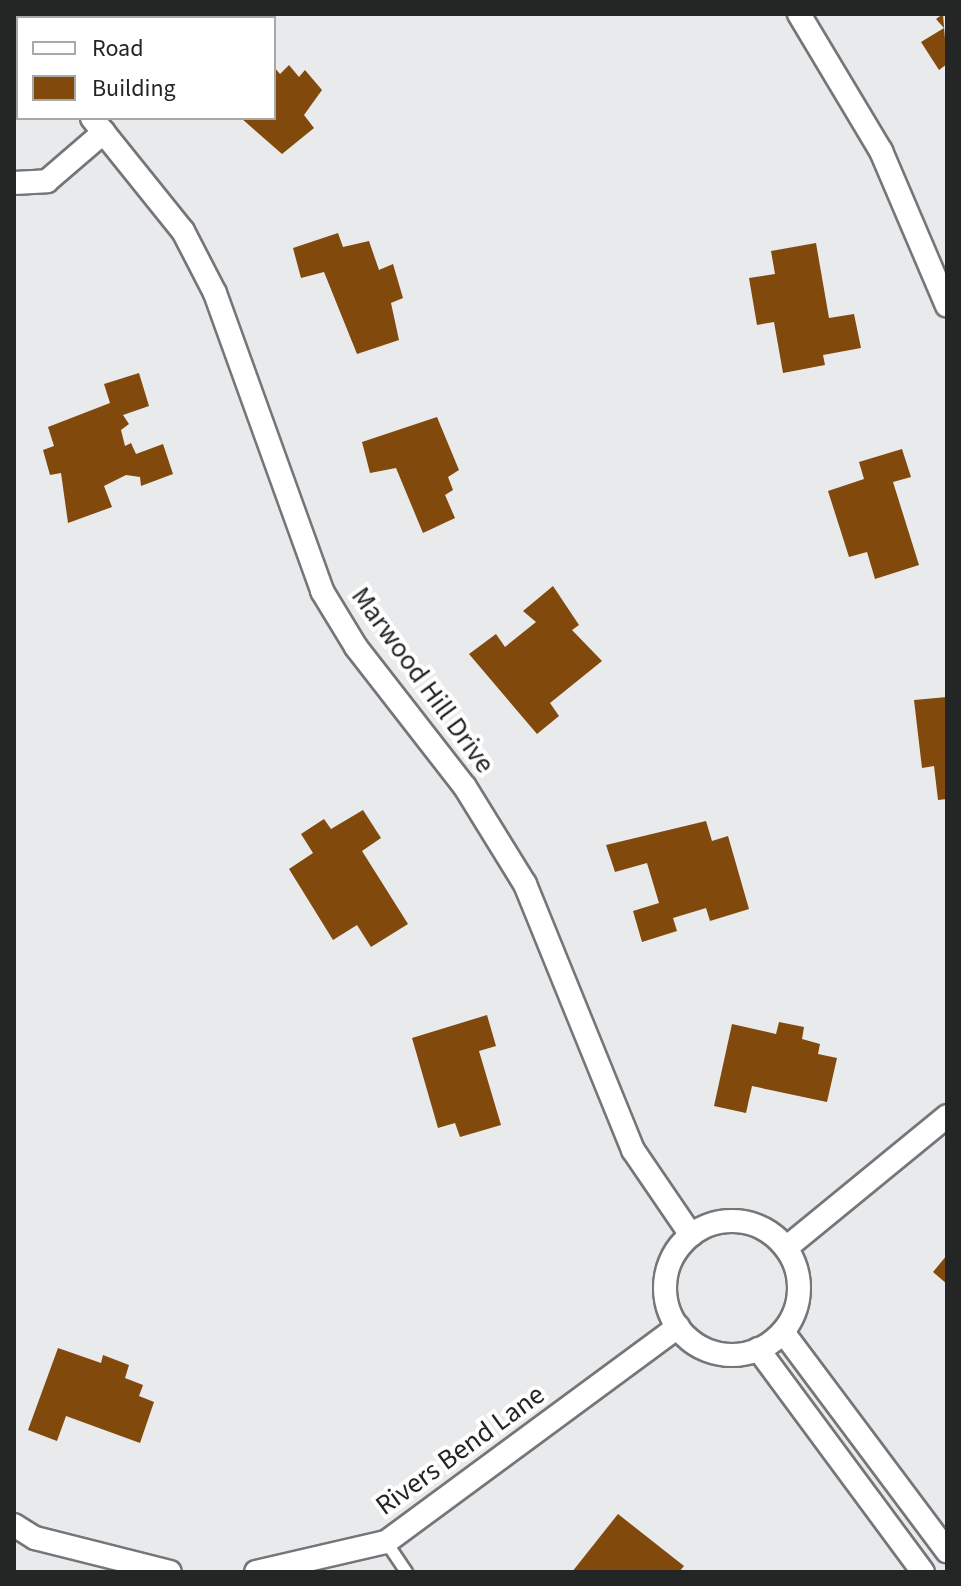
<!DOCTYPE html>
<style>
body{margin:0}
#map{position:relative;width:961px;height:1586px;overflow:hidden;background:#e9eaec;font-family:"Source Sans 3",sans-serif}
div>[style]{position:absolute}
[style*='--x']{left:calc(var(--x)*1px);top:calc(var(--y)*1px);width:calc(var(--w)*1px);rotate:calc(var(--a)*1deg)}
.building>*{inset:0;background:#81490c}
.roads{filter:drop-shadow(2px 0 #757678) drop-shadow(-2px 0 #757678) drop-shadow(0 2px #757678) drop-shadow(0 -2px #757678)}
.lane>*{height:11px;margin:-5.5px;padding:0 5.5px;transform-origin:5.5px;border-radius:5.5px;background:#fff}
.street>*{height:22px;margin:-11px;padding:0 11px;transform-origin:11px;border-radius:11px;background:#fff}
.street>.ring{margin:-11px;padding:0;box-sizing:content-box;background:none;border:22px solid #fff;border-radius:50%}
span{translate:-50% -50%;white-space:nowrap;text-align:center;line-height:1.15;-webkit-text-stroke:8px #fff;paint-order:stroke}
.street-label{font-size:28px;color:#242525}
.frame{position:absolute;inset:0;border:16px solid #242525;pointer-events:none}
.legend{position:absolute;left:16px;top:16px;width:260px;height:104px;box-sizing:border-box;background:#fff;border:2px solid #a7a8a8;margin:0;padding:10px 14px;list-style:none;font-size:24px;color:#242525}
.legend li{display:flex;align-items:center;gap:16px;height:40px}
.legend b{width:40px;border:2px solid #a7a8a8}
</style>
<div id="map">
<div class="building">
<div style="clip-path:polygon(943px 14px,947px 64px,939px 70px,921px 42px,944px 28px,936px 19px)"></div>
<div style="clip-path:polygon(289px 65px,299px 77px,305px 70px,322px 90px,304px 115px,314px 128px,282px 154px,241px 118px,274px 118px,274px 67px,280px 74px)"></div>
<div style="clip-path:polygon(338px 233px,343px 247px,369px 241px,379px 270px,393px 264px,403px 298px,391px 303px,399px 340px,357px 354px,324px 272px,301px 278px,293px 248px)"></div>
<div style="clip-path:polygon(816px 243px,829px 318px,854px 314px,861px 348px,823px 355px,825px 365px,783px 373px,774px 322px,757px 325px,749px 278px,775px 274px,771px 251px)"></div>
<div style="clip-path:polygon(139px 373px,149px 406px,123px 415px,129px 424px,121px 430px,125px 446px,131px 443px,136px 454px,163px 444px,173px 474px,141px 486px,140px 477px,126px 475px,104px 486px,112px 507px,68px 523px,61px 473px,50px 475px,43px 450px,54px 446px,48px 427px,110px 403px,104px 384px)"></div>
<div style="clip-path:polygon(437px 417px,459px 470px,448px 477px,453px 490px,445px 495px,455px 518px,423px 533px,396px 468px,370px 473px,362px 442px)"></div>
<div style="clip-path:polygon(902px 449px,911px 477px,893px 482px,919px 565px,875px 579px,867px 552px,849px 557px,828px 491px,864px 479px,859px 462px)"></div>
<div style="clip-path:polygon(553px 586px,579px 625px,572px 630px,602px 661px,550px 703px,559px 716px,537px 734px,469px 654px,496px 634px,505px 647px,536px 622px,523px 611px)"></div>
<div style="clip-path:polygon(947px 697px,947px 799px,938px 800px,934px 766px,922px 768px,914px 700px)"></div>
<div style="clip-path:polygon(363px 810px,381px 838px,362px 851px,408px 924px,371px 947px,357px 925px,333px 940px,289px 869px,313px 853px,301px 834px,324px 819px,331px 829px)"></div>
<div style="clip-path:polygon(706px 821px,712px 841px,728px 836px,749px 909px,710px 921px,706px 908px,673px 918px,677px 931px,642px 942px,633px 911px,659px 903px,647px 863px,615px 872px,606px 845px)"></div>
<div style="clip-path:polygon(487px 1015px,496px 1046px,479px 1051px,501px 1125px,460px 1137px,455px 1123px,438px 1128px,412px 1038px)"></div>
<div style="clip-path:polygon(779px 1022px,804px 1027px,802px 1039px,820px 1044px,818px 1054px,837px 1058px,827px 1102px,752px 1086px,746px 1113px,714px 1106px,732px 1024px,776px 1034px)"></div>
<div style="clip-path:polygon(947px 1255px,947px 1284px,933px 1272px)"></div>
<div style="clip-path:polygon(58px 1348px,101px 1363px,103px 1355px,129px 1365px,125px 1378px,143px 1385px,139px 1396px,154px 1402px,140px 1443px,66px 1416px,57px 1441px,28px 1430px)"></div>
<div style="clip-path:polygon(618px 1514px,684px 1566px,679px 1572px,572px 1572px)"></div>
</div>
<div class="roads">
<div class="lane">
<div style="--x:386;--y:1542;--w:36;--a:56"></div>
</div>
<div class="street">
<div style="--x:799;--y:14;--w:160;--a:59.1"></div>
<div style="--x:881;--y:151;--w:168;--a:66.9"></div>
<div style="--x:14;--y:26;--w:6;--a:51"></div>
<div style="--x:92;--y:118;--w:145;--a:51.2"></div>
<div style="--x:183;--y:231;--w:70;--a:62.7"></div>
<div style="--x:215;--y:293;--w:317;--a:70.2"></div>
<div style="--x:322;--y:591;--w:66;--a:58.7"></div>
<div style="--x:356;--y:647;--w:177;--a:52.1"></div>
<div style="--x:465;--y:787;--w:114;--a:58.3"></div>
<div style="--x:525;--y:884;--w:287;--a:67.9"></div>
<div style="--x:633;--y:1150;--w:103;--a:55.7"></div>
<div style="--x:14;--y:183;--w:33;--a:-3"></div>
<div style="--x:47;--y:181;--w:75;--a:-40.7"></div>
<div class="ring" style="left:665px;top:1221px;width:112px;height:112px"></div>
<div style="--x:786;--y:1248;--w:208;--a:-39.3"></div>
<div style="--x:783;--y:1332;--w:274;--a:53.2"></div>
<div style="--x:758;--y:1349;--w:277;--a:53.5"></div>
<div style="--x:14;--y:1525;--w:25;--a:32"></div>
<div style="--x:35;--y:1538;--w:139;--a:14.1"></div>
<div style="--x:256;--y:1572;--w:133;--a:-13"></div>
<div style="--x:386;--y:1542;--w:363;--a:-36.4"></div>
</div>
</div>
<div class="street-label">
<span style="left:423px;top:680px;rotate:54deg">Marwood Hill Drive</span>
<span style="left:460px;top:1450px;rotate:-36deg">Rivers Bend Lane</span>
</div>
<div class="frame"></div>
<ul class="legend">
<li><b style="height:10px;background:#fff"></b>Road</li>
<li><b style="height:22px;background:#81490c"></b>Building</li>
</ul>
</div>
